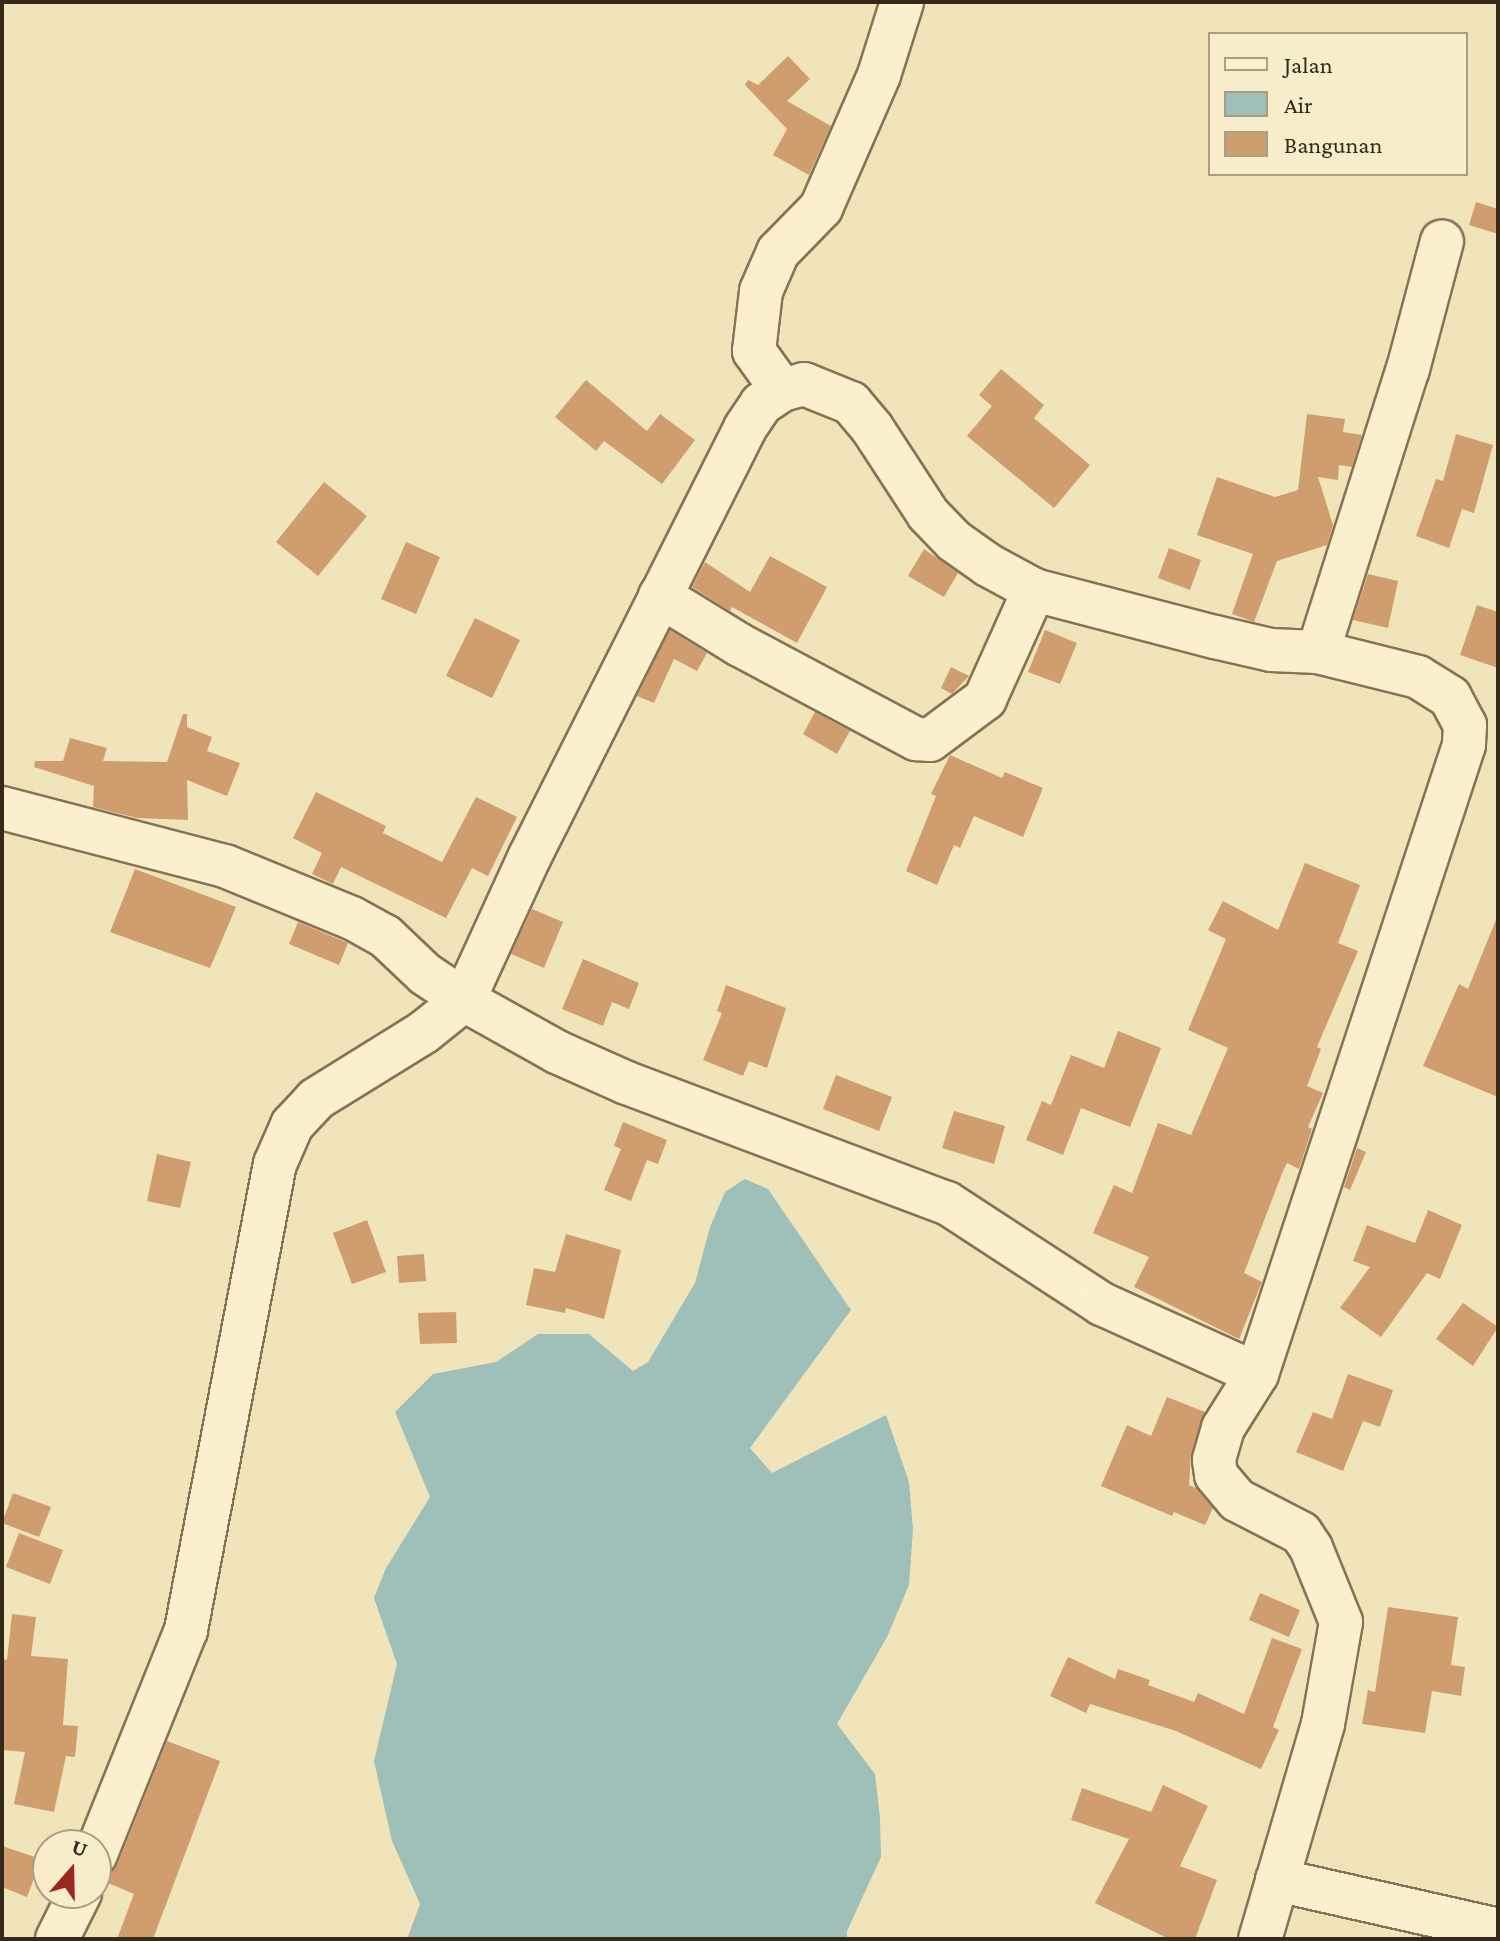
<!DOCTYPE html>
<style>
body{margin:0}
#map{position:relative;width:1500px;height:1941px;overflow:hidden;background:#f0e4ba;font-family:"Crimson Pro",serif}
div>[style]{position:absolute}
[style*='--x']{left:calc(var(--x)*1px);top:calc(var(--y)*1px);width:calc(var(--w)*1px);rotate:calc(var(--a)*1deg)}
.water>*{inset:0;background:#9fc0b9}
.building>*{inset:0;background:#d09e6e}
.roads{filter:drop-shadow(2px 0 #877354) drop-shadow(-2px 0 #877354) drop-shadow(0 2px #877354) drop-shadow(0 -2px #877354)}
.minor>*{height:42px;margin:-21px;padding:0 21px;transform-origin:21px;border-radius:21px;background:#fbf0ce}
span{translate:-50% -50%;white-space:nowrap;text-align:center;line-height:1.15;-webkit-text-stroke:6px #f7edca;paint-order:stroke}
.frame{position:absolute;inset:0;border:4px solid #35291a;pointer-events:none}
.legend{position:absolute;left:1208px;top:32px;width:260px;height:144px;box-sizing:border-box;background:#f7edca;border:2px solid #a99f84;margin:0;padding:10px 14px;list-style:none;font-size:24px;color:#35291a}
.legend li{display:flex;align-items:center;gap:16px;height:40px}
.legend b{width:40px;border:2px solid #a99f84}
.north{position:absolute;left:32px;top:1829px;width:80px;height:80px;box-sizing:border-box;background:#f7edca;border:2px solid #a99f84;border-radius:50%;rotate:20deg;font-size:22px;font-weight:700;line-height:32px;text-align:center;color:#35291a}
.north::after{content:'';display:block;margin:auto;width:28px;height:36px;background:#992821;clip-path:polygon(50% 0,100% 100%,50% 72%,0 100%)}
</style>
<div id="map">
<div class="water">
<div style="clip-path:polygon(745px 1179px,768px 1189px,851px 1310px,750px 1448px,772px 1473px,886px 1415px,909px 1482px,913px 1530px,909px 1585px,887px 1637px,837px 1724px,875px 1774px,880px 1818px,881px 1857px,847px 1931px,847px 1939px,407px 1939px,420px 1904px,392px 1841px,374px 1761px,397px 1664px,374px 1598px,386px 1568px,430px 1497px,395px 1412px,433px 1374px,496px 1362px,538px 1334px,589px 1334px,633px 1371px,648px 1362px,695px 1283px,710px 1227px,725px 1192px)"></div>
</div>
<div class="building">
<div style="clip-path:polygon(788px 56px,810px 79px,787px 101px,831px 126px,809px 175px,773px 155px,787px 129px,745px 85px,748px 80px,758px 85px)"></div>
<div style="clip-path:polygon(1476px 202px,1498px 209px,1498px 234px,1469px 225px)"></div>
<div style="clip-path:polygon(1001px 369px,1044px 405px,1034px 418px,1090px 465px,1054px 508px,967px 436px,992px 406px,979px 395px)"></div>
<div style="clip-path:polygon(586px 380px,647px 431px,660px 414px,695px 440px,662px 484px,604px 441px,596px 451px,555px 417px)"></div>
<div style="clip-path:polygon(1307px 414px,1345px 419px,1343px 432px,1362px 435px,1352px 467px,1339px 465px,1338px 480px,1318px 477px,1333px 525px,1327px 545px,1277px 561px,1254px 622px,1232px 614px,1253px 554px,1197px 535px,1217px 477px,1275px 497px,1298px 490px)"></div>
<div style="clip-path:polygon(1456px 434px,1493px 445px,1474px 513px,1462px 509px,1449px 548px,1416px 536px,1436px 479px,1443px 481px)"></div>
<div style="clip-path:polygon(324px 482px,367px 516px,318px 576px,276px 542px)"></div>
<div style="clip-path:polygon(406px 542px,440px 557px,416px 614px,381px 599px)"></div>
<div style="clip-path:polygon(1169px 548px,1201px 560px,1190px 590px,1158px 578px)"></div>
<div style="clip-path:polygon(924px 549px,958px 573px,944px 597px,908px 576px)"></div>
<div style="clip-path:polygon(770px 556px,827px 587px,797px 643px,732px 607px,730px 611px,692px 587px,705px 562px,750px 592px)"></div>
<div style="clip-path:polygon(1368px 574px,1398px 581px,1388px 628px,1353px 620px)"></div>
<div style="clip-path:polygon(1477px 605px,1498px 612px,1498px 668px,1460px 655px)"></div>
<div style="clip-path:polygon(475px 618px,520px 640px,492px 698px,446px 676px)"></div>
<div style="clip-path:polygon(670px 630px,707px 653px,697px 671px,674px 659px,654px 703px,637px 696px)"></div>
<div style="clip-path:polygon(1045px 630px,1077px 643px,1060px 684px,1028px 672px)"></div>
<div style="clip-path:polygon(951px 667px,969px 676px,952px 694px,941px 688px)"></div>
<div style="clip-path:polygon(815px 712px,850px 731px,837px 754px,803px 734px)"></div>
<div style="clip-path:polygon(183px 714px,187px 714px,187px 727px,212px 737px,207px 751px,240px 763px,227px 796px,187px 780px,188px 820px,137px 818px,93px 807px,94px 786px,34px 767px,35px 761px,63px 761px,70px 738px,107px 748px,103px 761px,167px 762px)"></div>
<div style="clip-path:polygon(950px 755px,1002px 778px,1005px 772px,1043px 788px,1023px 837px,974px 816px,960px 848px,954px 845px,937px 885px,906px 871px,936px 796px,931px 794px)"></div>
<div style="clip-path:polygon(316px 792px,386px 826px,383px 833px,442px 862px,476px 797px,517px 817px,488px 876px,472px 868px,446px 918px,341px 867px,333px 884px,312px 874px,322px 853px,293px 838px)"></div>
<div style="clip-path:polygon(1305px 863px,1360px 885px,1338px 943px,1358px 951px,1317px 1047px,1321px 1049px,1307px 1086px,1323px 1093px,1308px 1127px,1312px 1129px,1299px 1169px,1287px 1163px,1283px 1171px,1244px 1273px,1262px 1282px,1239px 1339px,1134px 1287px,1149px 1257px,1093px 1233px,1114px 1185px,1132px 1193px,1158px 1123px,1191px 1135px,1228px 1048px,1188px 1030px,1226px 939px,1208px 930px,1223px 901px,1278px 930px)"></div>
<div style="clip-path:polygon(135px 869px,236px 907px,210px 968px,110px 932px)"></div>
<div style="clip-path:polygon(532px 909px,563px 922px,544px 968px,511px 954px)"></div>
<div style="clip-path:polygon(1497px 917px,1498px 917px,1498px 1097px,1423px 1066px,1459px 984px,1468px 989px)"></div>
<div style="clip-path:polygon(298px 922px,348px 943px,339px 965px,289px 944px)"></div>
<div style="clip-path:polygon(583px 959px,639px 983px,629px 1009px,612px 1002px,603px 1026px,562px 1009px)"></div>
<div style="clip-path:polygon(726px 985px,786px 1008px,767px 1068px,749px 1061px,743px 1076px,703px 1060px,722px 1013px,717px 1011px)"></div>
<div style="clip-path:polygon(1118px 1031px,1161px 1048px,1130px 1127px,1081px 1108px,1063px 1155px,1026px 1140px,1042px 1101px,1051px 1105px,1071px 1055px,1104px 1068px)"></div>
<div style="clip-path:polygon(836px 1075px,892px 1097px,879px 1131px,823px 1109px)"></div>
<div style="clip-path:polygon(954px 1111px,1005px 1126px,994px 1164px,942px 1148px)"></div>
<div style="clip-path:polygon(623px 1122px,667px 1140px,658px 1164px,647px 1160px,631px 1201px,604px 1190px,621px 1149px,614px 1146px)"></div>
<div style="clip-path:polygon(1357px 1148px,1366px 1152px,1350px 1190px,1344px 1187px)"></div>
<div style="clip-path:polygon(157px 1154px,191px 1162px,180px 1208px,147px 1201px)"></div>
<div style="clip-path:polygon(1428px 1210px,1462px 1225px,1440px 1279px,1427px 1273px,1381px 1337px,1340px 1308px,1370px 1267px,1353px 1261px,1367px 1225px,1415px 1243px)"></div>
<div style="clip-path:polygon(367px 1220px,386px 1272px,352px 1284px,333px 1233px)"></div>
<div style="clip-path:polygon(566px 1234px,621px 1250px,604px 1319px,566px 1308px,565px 1313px,526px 1305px,534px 1268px,555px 1272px)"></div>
<div style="clip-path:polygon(424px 1254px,426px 1281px,399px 1283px,397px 1256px)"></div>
<div style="clip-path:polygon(1463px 1303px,1498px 1327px,1473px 1366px,1436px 1339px)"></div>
<div style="clip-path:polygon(456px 1312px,457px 1343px,420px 1344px,418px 1313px)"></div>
<div style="clip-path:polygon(1348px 1374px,1393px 1390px,1380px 1427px,1363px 1421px,1343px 1471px,1296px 1452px,1313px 1412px,1332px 1419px)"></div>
<div style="clip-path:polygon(1167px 1397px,1205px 1412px,1191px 1454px,1189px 1485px,1196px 1488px,1213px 1508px,1205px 1525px,1174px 1512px,1172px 1516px,1101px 1486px,1127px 1425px,1151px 1436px)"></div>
<div style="clip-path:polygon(13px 1493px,51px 1507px,39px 1537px,2px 1523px)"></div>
<div style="clip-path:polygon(19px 1533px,63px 1550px,50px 1584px,6px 1567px)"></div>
<div style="clip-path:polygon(1260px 1593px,1300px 1610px,1289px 1637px,1249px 1620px)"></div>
<div style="clip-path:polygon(1388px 1607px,1458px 1617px,1451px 1665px,1465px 1667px,1461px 1696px,1432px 1691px,1425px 1733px,1362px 1724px,1368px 1690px,1375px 1692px)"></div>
<div style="clip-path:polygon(12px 1614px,36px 1617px,31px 1656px,68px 1659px,63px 1725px,78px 1726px,75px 1757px,66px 1756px,54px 1812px,14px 1804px,25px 1752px,2px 1750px,2px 1659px,7px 1660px)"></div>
<div style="clip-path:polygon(1272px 1638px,1302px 1649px,1273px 1727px,1279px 1730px,1261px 1769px,1176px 1731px,1090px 1704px,1086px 1713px,1050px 1696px,1068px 1657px,1115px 1679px,1118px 1669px,1150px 1680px,1148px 1685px,1194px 1702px,1198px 1693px,1244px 1714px)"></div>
<div style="clip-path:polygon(167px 1741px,220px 1761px,153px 1939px,117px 1939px,134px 1894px,99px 1879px,118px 1863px)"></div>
<div style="clip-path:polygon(1163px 1785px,1208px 1806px,1180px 1866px,1217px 1880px,1195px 1939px,1169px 1939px,1095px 1903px,1129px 1839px,1071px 1820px,1082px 1788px,1151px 1812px)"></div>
<div style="clip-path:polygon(2px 1846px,41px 1859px,27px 1897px,2px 1887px)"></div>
</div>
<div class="roads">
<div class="minor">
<div style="--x:782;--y:390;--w:48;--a:-125.7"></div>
<div style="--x:754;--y:351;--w:60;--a:-83.3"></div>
<div style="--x:761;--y:291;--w:43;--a:-66.4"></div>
<div style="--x:778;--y:252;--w:62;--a:-45.7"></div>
<div style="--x:821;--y:208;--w:145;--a:-66.4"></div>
<div style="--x:879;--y:75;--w:77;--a:-72.5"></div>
<div style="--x:660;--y:596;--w:92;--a:31.6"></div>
<div style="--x:738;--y:644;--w:202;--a:28.1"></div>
<div style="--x:916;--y:739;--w:14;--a:4"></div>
<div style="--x:930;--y:740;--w:69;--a:-36.7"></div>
<div style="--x:985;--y:699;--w:120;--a:-65.8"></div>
<div style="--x:1318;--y:652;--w:297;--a:-72.4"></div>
<div style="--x:1408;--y:369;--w:132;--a:-75.1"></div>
<div style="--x:2;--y:808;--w:230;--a:14.6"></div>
<div style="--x:225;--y:866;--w:137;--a:22.3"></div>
<div style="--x:352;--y:918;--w:38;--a:29"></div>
<div style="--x:385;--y:936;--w:55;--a:43.5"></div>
<div style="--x:425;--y:974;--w:47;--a:33.7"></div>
<div style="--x:464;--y:1000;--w:107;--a:29.2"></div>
<div style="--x:557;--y:1052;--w:77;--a:23.9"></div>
<div style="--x:627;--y:1083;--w:342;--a:20.6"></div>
<div style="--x:947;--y:1203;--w:185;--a:33.1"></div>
<div style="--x:1102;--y:1304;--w:170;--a:24.3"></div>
<div style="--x:96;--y:1854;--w:241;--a:-68.1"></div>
<div style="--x:186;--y:1630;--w:474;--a:-79.2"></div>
<div style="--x:275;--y:1164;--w:43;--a:-66.4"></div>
<div style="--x:292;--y:1125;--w:35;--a:-47"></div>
<div style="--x:316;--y:1099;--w:127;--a:-31.8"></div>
<div style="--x:424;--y:1032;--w:51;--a:-38.7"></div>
<div style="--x:464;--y:1000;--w:156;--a:-65.4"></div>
<div style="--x:529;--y:858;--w:481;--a:-63.3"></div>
<div style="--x:745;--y:428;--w:29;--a:-56"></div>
<div style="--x:761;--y:404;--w:25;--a:-34"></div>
<div style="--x:782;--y:390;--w:23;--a:-15"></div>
<div style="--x:804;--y:384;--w:51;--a:22"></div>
<div style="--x:851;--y:403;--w:33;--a:50"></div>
<div style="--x:872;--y:428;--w:103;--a:56.9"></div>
<div style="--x:928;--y:514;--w:37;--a:46"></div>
<div style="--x:954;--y:541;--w:42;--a:35.2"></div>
<div style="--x:988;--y:565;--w:52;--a:28.5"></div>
<div style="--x:1034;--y:590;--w:187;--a:14.6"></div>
<div style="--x:1215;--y:637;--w:57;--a:13.1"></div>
<div style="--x:1271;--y:650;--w:47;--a:2.4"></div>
<div style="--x:1318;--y:652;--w:103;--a:14"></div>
<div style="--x:1418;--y:677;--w:38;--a:32"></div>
<div style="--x:1450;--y:697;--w:32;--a:62"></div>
<div style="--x:1465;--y:725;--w:20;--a:93"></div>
<div style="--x:1464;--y:745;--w:662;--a:108.22"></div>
<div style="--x:1257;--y:1374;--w:64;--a:122.2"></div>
<div style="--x:1223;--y:1428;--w:33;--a:106"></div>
<div style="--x:1214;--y:1460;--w:15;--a:82"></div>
<div style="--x:1216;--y:1475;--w:33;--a:50"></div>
<div style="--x:1237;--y:1500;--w:72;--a:27.3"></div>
<div style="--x:1301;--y:1533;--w:18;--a:56"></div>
<div style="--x:1311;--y:1548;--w:80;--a:67.9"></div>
<div style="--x:1341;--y:1622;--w:104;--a:100"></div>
<div style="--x:1323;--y:1724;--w:224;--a:106.3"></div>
<div style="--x:1277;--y:1880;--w:227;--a:12.7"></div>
<div style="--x:57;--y:1939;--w:51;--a:-63.4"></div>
</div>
</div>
<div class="frame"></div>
<ul class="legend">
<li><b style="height:10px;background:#fbf0ce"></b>Jalan</li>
<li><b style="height:22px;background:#9fc0b9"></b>Air</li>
<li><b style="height:22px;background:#d09e6e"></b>Bangunan</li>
</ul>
<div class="north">U</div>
</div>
